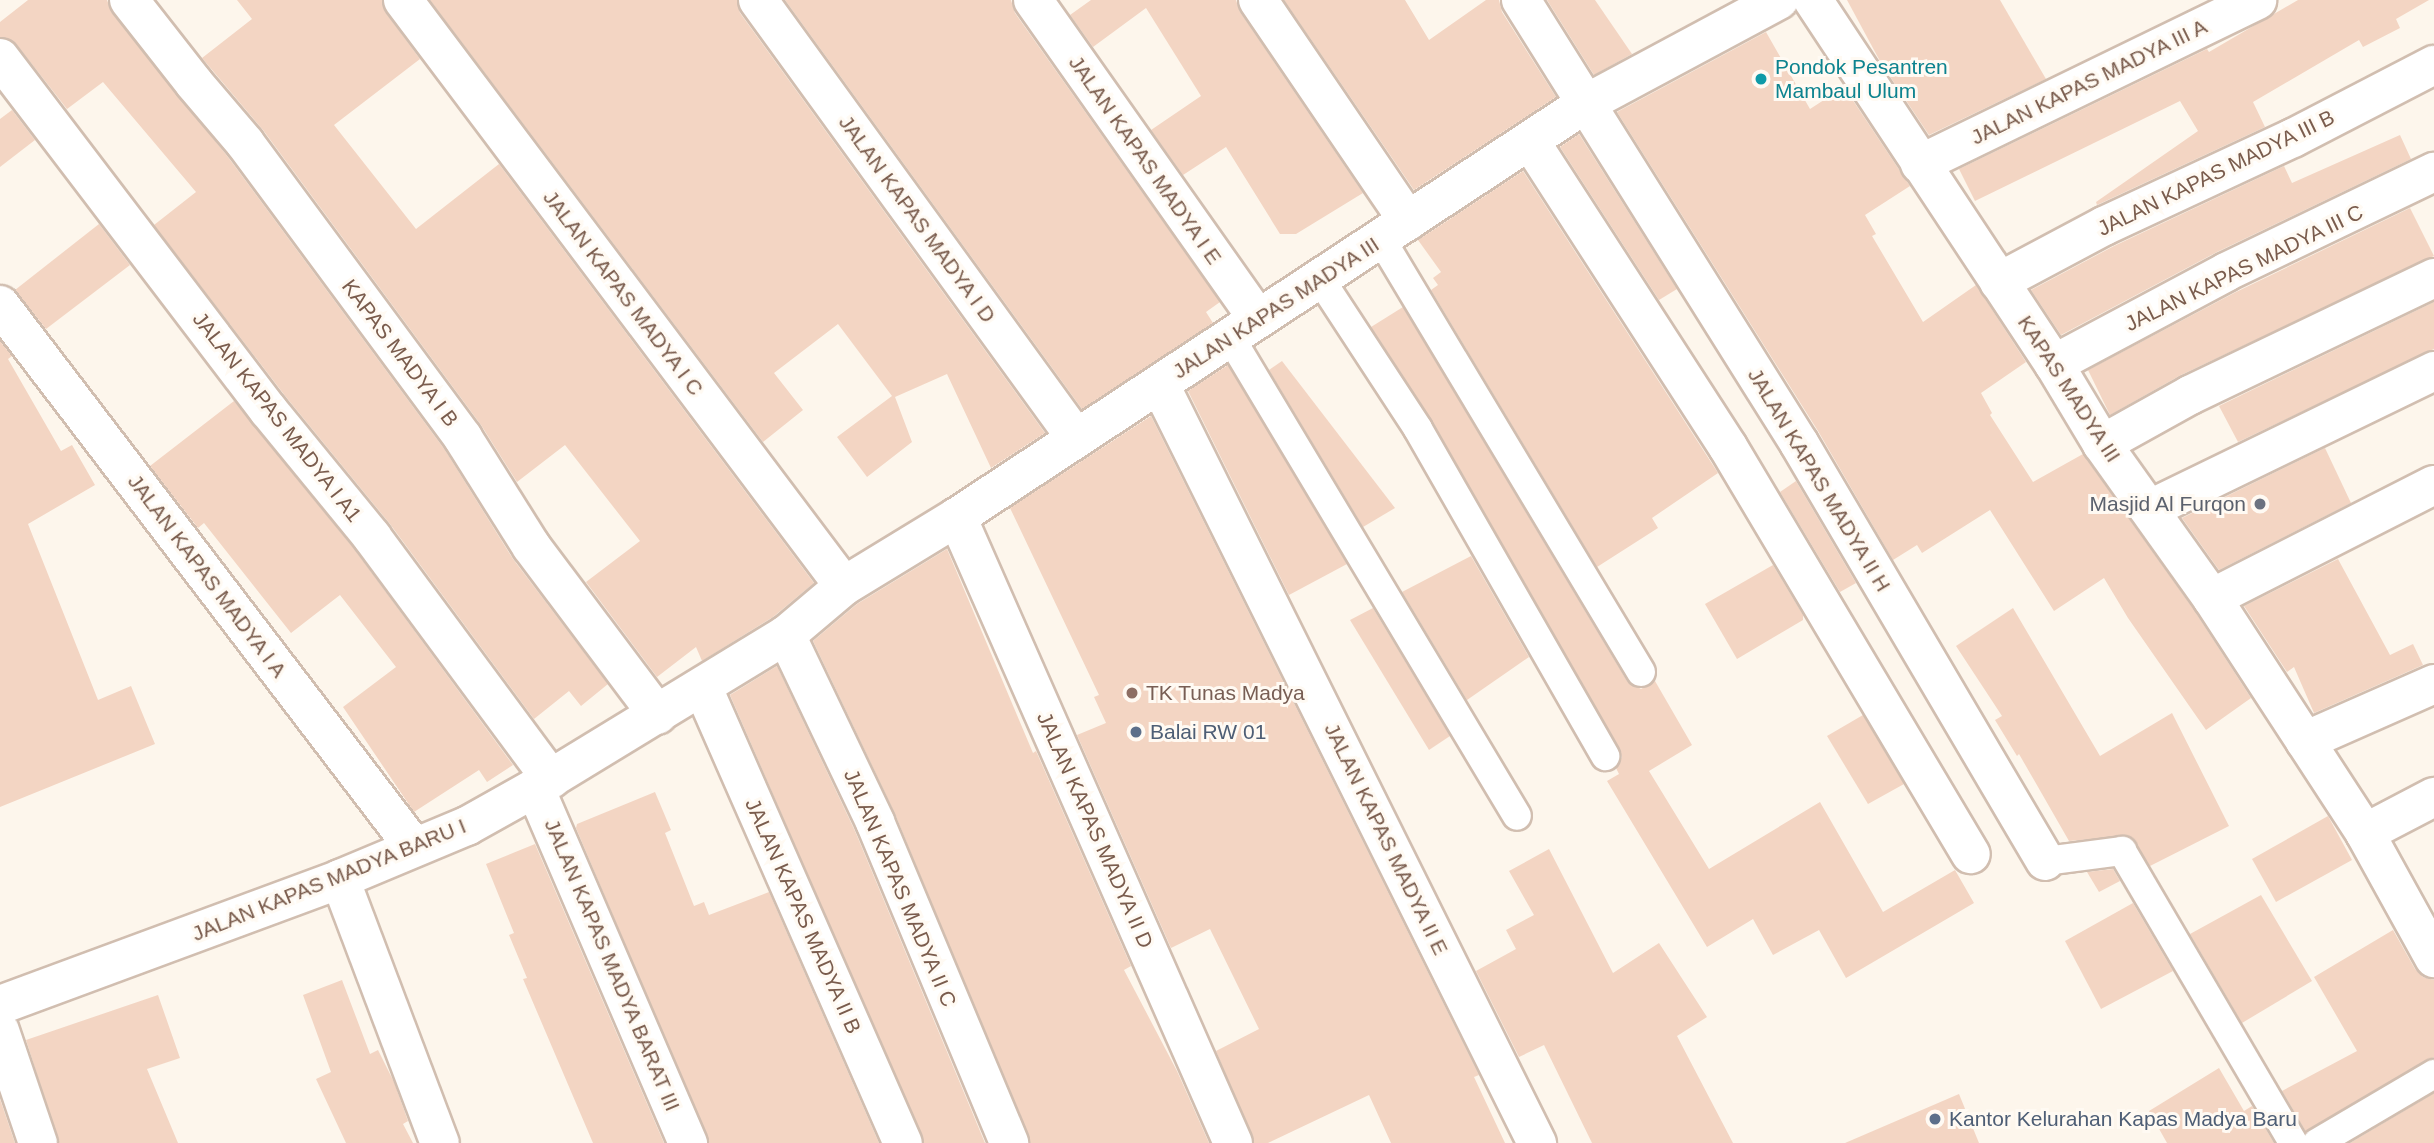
<!DOCTYPE html>
<style>
body{margin:0}
#map{position:relative;width:2434px;height:1143px;overflow:hidden;background:#fdf6ec;font-family:Arial,sans-serif}
div>[style]{position:absolute}
[style*='--x']{left:calc(var(--x)*1px);top:calc(var(--y)*1px);width:calc(var(--w)*1px);rotate:calc(var(--a)*1deg)}
.building>*{inset:0;background:#f3d5c3}
.roads{filter:drop-shadow(2px 0 #d1beb0) drop-shadow(-2px 0 #d1beb0) drop-shadow(0 2px #d1beb0) drop-shadow(0 -2px #d1beb0)}
.lane>*{height:28px;margin:-14px;padding:0 14px;transform-origin:14px;border-radius:14px;background:#fff}
.street>*{height:38px;margin:-19px;padding:0 19px;transform-origin:19px;border-radius:19px;background:#fff}
.dots>*{width:19px;height:19px;translate:-50% -50%;box-sizing:border-box;border:4px solid #fffaf3;border-radius:50%}
span{translate:-50% -50%;white-space:nowrap;text-align:center;line-height:1.15;-webkit-text-stroke:6px #fffaf3;paint-order:stroke}
.culture-label{font-size:21px;color:#0d838f}
.left{translate:0 -50%;text-align:left}
.street-label{font-size:21px;color:#7a5c4d}
.worship-label{font-size:21px;color:#5b616d}
.right{translate:-100% -50%;text-align:right}
.education-label{font-size:21px;color:#785e54}
.service-label{font-size:21px;color:#4e5e75}
</style>
<div id="map">
<div class="building">
<div style="clip-path:polygon(28px 0,107px 0,112px 13px,228px 157px,445px 450px,513px 559px,608px 684px,581px 706px,569px 691px,534px 719px,390px 524px,286px 397px,154px 225px,196px 192px,103px 82px,67px 109px,17px 45px,0 37px,0 22px)"></div>
<div style="clip-path:polygon(237px 0,382px 0,386px 13px,420px 59px,334px 125px,416px 229px,499px 164px,814px 583px,773px 617px,702px 661px,696px 647px,657px 677px,586px 582px,640px 541px,565px 445px,517px 482px,481px 425px,263px 130px,202px 58px,252px 19px)"></div>
<div style="clip-path:polygon(430px 0,737px 0,740px 13px,1045px 433px,991px 468px,947px 374px,895px 397px,912px 442px,867px 477px,837px 437px,892px 396px,838px 324px,774px 373px,803px 410px,763px 442px)"></div>
<div style="clip-path:polygon(785px 0,1011px 0,1015px 13px,1220px 302px,1206px 312px,1213px 323px,1082px 409px)"></div>
<div style="clip-path:polygon(1091px 0,1236px 0,1240px 12px,1363px 193px,1296px 234px,1280px 234px,1226px 147px,1183px 175px,1151px 130px,1201px 96px,1146px 8px,1093px 47px,1070px 15px)"></div>
<div style="clip-path:polygon(1284px 0,1405px 0,1429px 40px,1486px 0,1499px 0,1502px 12px,1556px 97px,1414px 190px)"></div>
<div style="clip-path:polygon(1547px 0,1595px 0,1632px 54px,1594px 75px)"></div>
<div style="clip-path:polygon(1847px 0,2000px 0,2046px 79px,1929px 135px,1881px 63px)"></div>
<div style="clip-path:polygon(2298px 0,2429px 0,2396px 19px,2400px 28px,2363px 47px,2359px 40px,2253px 102px,2265px 127px,2097px 205px,2096px 202px,2198px 131px,2180px 101px,1975px 201px,1959px 169px,2207px 49px,2209px 52px)"></div>
<div style="clip-path:polygon(1766px 32px,1810px 109px,1844px 87px,1910px 186px,1865px 215px,1876px 234px,1872px 236px,1923px 322px,1976px 285px,2026px 362px,1981px 393px,1992px 413px,1990px 415px,2033px 482px,2083px 454px,2194px 610px,2251px 698px,2206px 730px,2128px 618px,2104px 578px,2054px 611px,1990px 510px,1922px 553px,1917px 545px,1893px 560px,1818px 431px,1617px 112px)"></div>
<div style="clip-path:polygon(12px 110px,35px 140px,0 167px,0 119px)"></div>
<div style="clip-path:polygon(1579px 134px,1677px 289px,1659px 300px,1560px 147px)"></div>
<div style="clip-path:polygon(2400px 135px,2411px 159px,2217px 252px,2061px 335px,2031px 290px,2114px 246px,2284px 166px,2292px 183px)"></div>
<div style="clip-path:polygon(1523px 171px,1718px 473px,1652px 518px,1658px 528px,1597px 567px,1431px 290px,1438px 285px,1433px 278px,1441px 272px,1418px 240px)"></div>
<div style="clip-path:polygon(2410px 208px,2434px 256px,2181px 375px,2110px 415px,2088px 370px,2236px 292px)"></div>
<div style="clip-path:polygon(99px 224px,130px 265px,46px 329px,15px 290px)"></div>
<div style="clip-path:polygon(2434px 302px,2434px 349px,2238px 442px,2219px 406px)"></div>
<div style="clip-path:polygon(1403px 307px,1627px 681px,1641px 689px,1655px 681px,1692px 745px,1649px 771px,1709px 869px,1820px 802px,1883px 912px,1955px 870px,1974px 903px,1846px 978px,1819px 930px,1773px 955px,1753px 919px,1707px 947px,1607px 781px,1619px 774px,1616px 768px,1622px 757px,1619px 748px,1432px 421px,1371px 327px)"></div>
<div style="clip-path:polygon(0 341px,12px 356px,8px 359px,61px 451px,72px 445px,95px 485px,28px 524px,98px 700px,131px 686px,155px 744px,0 807px)"></div>
<div style="clip-path:polygon(1282px 361px,1395px 508px,1363px 527px,1269px 370px)"></div>
<div style="clip-path:polygon(1228px 365px,1347px 564px,1289px 595px,1188px 391px)"></div>
<div style="clip-path:polygon(234px 401px,355px 550px,513px 765px,487px 782px,479px 770px,414px 812px,343px 707px,396px 667px,340px 595px,291px 633px,204px 523px,198px 528px,150px 466px)"></div>
<div style="clip-path:polygon(1151px 416px,1479px 1075px,1474px 1077px,1505px 1143px,1391px 1143px,1369px 1095px,1268px 1143px,1254px 1143px,1216px 1051px,1259px 1029px,1210px 929px,1171px 948px,1077px 735px,1106px 723px,1094px 697px,1099px 695px,1010px 508px)"></div>
<div style="clip-path:polygon(2325px 448px,2351px 503px,2219px 570px,2182px 518px)"></div>
<div style="clip-path:polygon(1796px 481px,1856px 583px,1840px 592px,1780px 492px)"></div>
<div style="clip-path:polygon(947px 549px,1033px 753px,1036px 751px,1131px 966px,1124px 970px,1177px 1071px,1209px 1143px,1030px 1143px,895px 814px,813px 641px,857px 604px)"></div>
<div style="clip-path:polygon(1471px 556px,1529px 657px,1467px 700px,1402px 592px)"></div>
<div style="clip-path:polygon(2338px 559px,2390px 655px,2413px 644px,2423px 665px,2314px 713px,2294px 667px,2287px 672px,2244px 606px)"></div>
<div style="clip-path:polygon(1773px 565px,1803px 615px,1803px 620px,1737px 659px,1705px 604px)"></div>
<div style="clip-path:polygon(1373px 608px,1450px 736px,1429px 750px,1350px 620px)"></div>
<div style="clip-path:polygon(2013px 608px,2100px 756px,2172px 713px,2229px 826px,2150px 866px,2129px 836px,2069px 841px,2019px 754px,2017px 756px,1995px 720px,2002px 716px,1956px 646px)"></div>
<div style="clip-path:polygon(777px 666px,855px 831px,985px 1143px,924px 1143px,730px 695px)"></div>
<div style="clip-path:polygon(1863px 715px,1904px 784px,1868px 804px,1827px 736px)"></div>
<div style="clip-path:polygon(655px 792px,671px 830px,665px 833px,694px 906px,704px 902px,709px 915px,769px 892px,879px 1143px,709px 1143px,576px 828px,577px 824px)"></div>
<div style="clip-path:polygon(2328px 816px,2352px 860px,2276px 902px,2252px 859px)"></div>
<div style="clip-path:polygon(535px 844px,664px 1143px,593px 1143px,523px 979px,527px 978px,509px 935px,514px 933px,486px 864px)"></div>
<div style="clip-path:polygon(1549px 849px,1613px 973px,1659px 943px,1707px 1017px,1677px 1036px,1733px 1143px,1592px 1143px,1544px 1045px,1519px 1057px,1476px 971px,1516px 949px,1506px 930px,1534px 915px,1509px 871px)"></div>
<div style="clip-path:polygon(2113px 869px,2120px 881px,2099px 892px,2087px 872px)"></div>
<div style="clip-path:polygon(2261px 895px,2312px 981px,2242px 1023px,2190px 934px)"></div>
<div style="clip-path:polygon(2133px 903px,2173px 971px,2101px 1009px,2065px 941px)"></div>
<div style="clip-path:polygon(2393px 930px,2415px 969px,2423px 977px,2434px 980px,2434px 1057px,2306px 1132px,2282px 1091px,2357px 1051px,2314px 977px)"></div>
<div style="clip-path:polygon(342px 980px,370px 1054px,378px 1050px,394px 1082px,408px 1121px,403px 1124px,413px 1143px,346px 1143px,316px 1079px,331px 1072px,303px 995px)"></div>
<div style="clip-path:polygon(158px 995px,180px 1058px,147px 1069px,178px 1143px,59px 1143px,26px 1040px)"></div>
<div style="clip-path:polygon(2219px 1068px,2244px 1111px,2252px 1106px,2274px 1143px,2167px 1143px,2149px 1111px)"></div>
<div style="clip-path:polygon(2434px 1093px,2434px 1143px,2350px 1143px)"></div>
<div style="clip-path:polygon(1959px 1094px,1979px 1143px,1845px 1143px)"></div>
<div style="clip-path:polygon(0 1099px,15px 1143px,0 1143px)"></div>
</div>
<div class="roads">
<div class="lane">
<div style="--x:1381;--y:239;--w:505;--a:59.02"></div>
<div style="--x:1320;--y:279;--w:179;--a:56.8"></div>
<div style="--x:1418;--y:429;--w:377;--a:60.2"></div>
<div style="--x:1230;--y:337;--w:558;--a:59.07"></div>
<div style="--x:2045;--y:861;--w:78;--a:-7.4"></div>
<div style="--x:2122;--y:851;--w:338;--a:59.6"></div>
<div style="--x:2317;--y:1143;--w:136;--a:-30.5"></div>
</div>
<div class="street">
<div style="--x:129;--y:0;--w:105;--a:51.9"></div>
<div style="--x:194;--y:83;--w:79;--a:49.6"></div>
<div style="--x:245;--y:143;--w:367;--a:53.5"></div>
<div style="--x:463;--y:438;--w:128;--a:57.8"></div>
<div style="--x:531;--y:546;--w:211;--a:53.1"></div>
<div style="--x:403;--y:0;--w:733;--a:53.04"></div>
<div style="--x:758;--y:0;--w:541;--a:54.02"></div>
<div style="--x:1033;--y:0;--w:390;--a:54.8"></div>
<div style="--x:1258;--y:0;--w:267;--a:55.8"></div>
<div style="--x:1521;--y:0;--w:523;--a:57.89"></div>
<div style="--x:1799;--y:443;--w:485;--a:59.5"></div>
<div style="--x:1813;--y:0;--w:437;--a:56.5"></div>
<div style="--x:2054;--y:364;--w:93;--a:59"></div>
<div style="--x:2102;--y:444;--w:189;--a:54.5"></div>
<div style="--x:2212;--y:598;--w:280;--a:56.9"></div>
<div style="--x:2365;--y:833;--w:143;--a:61.1"></div>
<div style="--x:0;--y:58;--w:444;--a:52.7"></div>
<div style="--x:269;--y:411;--w:163;--a:50.7"></div>
<div style="--x:372;--y:537;--w:301;--a:53.5"></div>
<div style="--x:1530;--y:141;--w:364;--a:57.1"></div>
<div style="--x:1728;--y:447;--w:474;--a:59.2"></div>
<div style="--x:1920;--y:164;--w:375;--a:-25.9"></div>
<div style="--x:1999;--y:282;--w:119;--a:-28.1"></div>
<div style="--x:2104;--y:226;--w:208;--a:-25"></div>
<div style="--x:2293;--y:138;--w:159;--a:-27.4"></div>
<div style="--x:0;--y:305;--w:681;--a:52.64"></div>
<div style="--x:2054;--y:364;--w:195;--a:-28.1"></div>
<div style="--x:2226;--y:272;--w:231;--a:-25.7"></div>
<div style="--x:1160;--y:385;--w:847;--a:63.56"></div>
<div style="--x:2102;--y:444;--w:101;--a:-29.1"></div>
<div style="--x:2190;--y:395;--w:271;--a:-25.6"></div>
<div style="--x:2150;--y:509;--w:316;--a:-25.9"></div>
<div style="--x:957;--y:517;--w:684;--a:66.21"></div>
<div style="--x:2212;--y:598;--w:249;--a:-27"></div>
<div style="--x:786;--y:635;--w:207;--a:64.5"></div>
<div style="--x:875;--y:822;--w:348;--a:67.3"></div>
<div style="--x:703;--y:688;--w:497;--a:66.3"></div>
<div style="--x:2305;--y:741;--w:141;--a:-23.8"></div>
<div style="--x:535;--y:788;--w:387;--a:66.7"></div>
<div style="--x:2365;--y:833;--w:78;--a:-27.6"></div>
<div style="--x:340;--y:879;--w:282;--a:69.3"></div>
<div style="--x:0;--y:1005;--w:363;--a:-20.3"></div>
<div style="--x:340;--y:879;--w:138;--a:-22.7"></div>
<div style="--x:467;--y:826;--w:78;--a:-29.2"></div>
<div style="--x:535;--y:788;--w:294;--a:-31.4"></div>
<div style="--x:786;--y:635;--w:76;--a:-40.2"></div>
<div style="--x:844;--y:586;--w:132;--a:-31.4"></div>
<div style="--x:957;--y:517;--w:752;--a:-33.33"></div>
<div style="--x:1585;--y:104;--w:220;--a:-28.2"></div>
<div style="--x:0;--y:1031;--w:118;--a:71.3"></div>
</div>
</div>
<div class="dots">
<div style="left:1761px;top:79px;background:#0f9aa8"></div>
<div style="left:2260px;top:504px;background:#6b7280"></div>
<div style="left:1132px;top:693px;background:#8d6e63"></div>
<div style="left:1136px;top:732px;background:#5c6f8a"></div>
<div style="left:1935px;top:1119px;background:#5c6f8a"></div>
</div>
<div class="culture-label">
<span class="left" style="left:1775px;top:79px">Pondok Pesantren<br>Mambaul Ulum</span>
</div>
<div class="street-label">
<span style="left:2089px;top:82px;rotate:-26deg">JALAN KAPAS MADYA III A</span>
<span style="left:1145px;top:160px;rotate:55deg">JALAN KAPAS MADYA I E</span>
<span style="left:2216px;top:173px;rotate:-26deg">JALAN KAPAS MADYA III B</span>
<span style="left:917px;top:219px;rotate:54deg">JALAN KAPAS MADYA I D</span>
<span style="left:2244px;top:268px;rotate:-26deg">JALAN KAPAS MADYA III C</span>
<span style="left:623px;top:293px;rotate:53deg">JALAN KAPAS MADYA I C</span>
<span style="left:1276px;top:308px;rotate:-33deg">JALAN KAPAS MADYA III</span>
<span style="left:400px;top:353px;rotate:53deg">KAPAS MADYA I B</span>
<span style="left:2069px;top:389px;rotate:57deg">KAPAS MADYA III</span>
<span style="left:277px;top:417px;rotate:52deg">JALAN KAPAS MADYA I A1</span>
<span style="left:1819px;top:480px;rotate:59deg">JALAN KAPAS MADYA II H</span>
<span style="left:207px;top:576px;rotate:53deg">JALAN KAPAS MADYA I A</span>
<span style="left:1095px;top:830px;rotate:66deg">JALAN KAPAS MADYA II D</span>
<span style="left:1386px;top:839px;rotate:64deg">JALAN KAPAS MADYA II E</span>
<span style="left:329px;top:880px;rotate:-22deg">JALAN KAPAS MADYA BARU I</span>
<span style="left:900px;top:888px;rotate:67deg">JALAN KAPAS MADYA II C</span>
<span style="left:803px;top:916px;rotate:66deg">JALAN KAPAS MADYA II B</span>
<span style="left:612px;top:965px;rotate:67deg">JALAN KAPAS MADYA BARAT III</span>
</div>
<div class="worship-label">
<span class="right" style="left:2246px;top:504px">Masjid Al Furqon</span>
</div>
<div class="education-label">
<span class="left" style="left:1146px;top:693px">TK Tunas Madya</span>
</div>
<div class="service-label">
<span class="left" style="left:1150px;top:732px">Balai RW 01</span>
<span class="left" style="left:1949px;top:1119px">Kantor Kelurahan Kapas Madya Baru</span>
</div>
</div>
